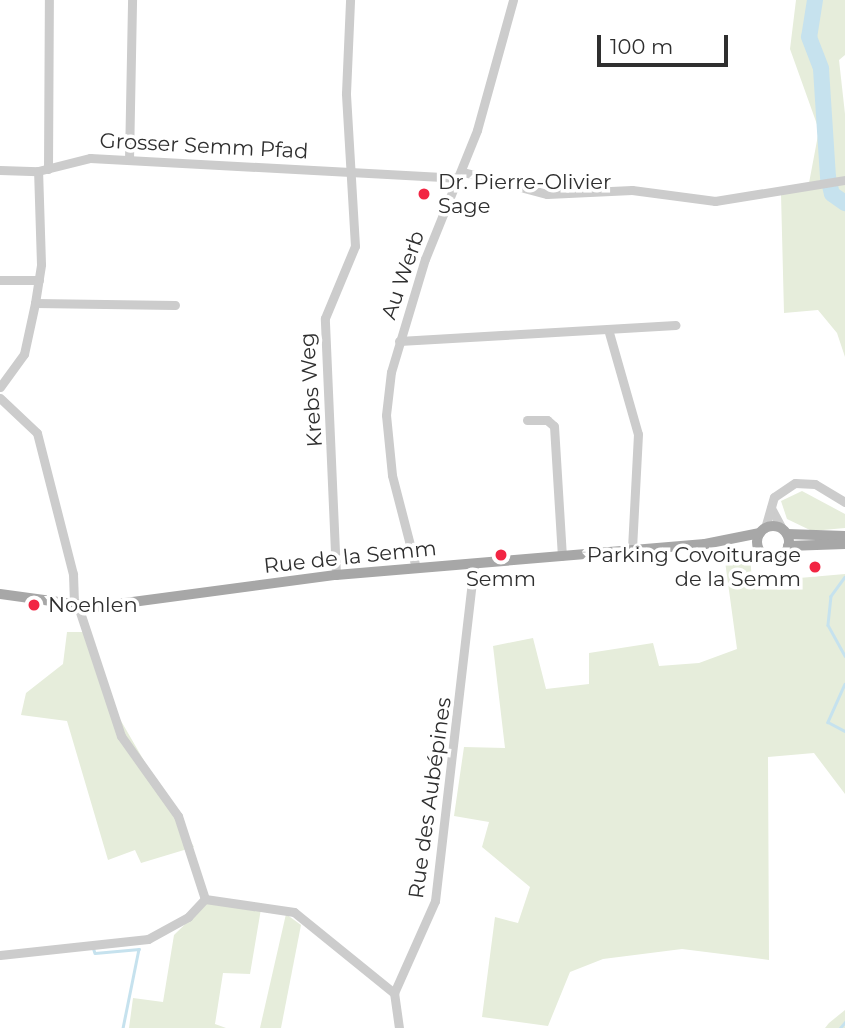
<!DOCTYPE html>
<meta charset="utf-8">
<style>
body{margin:0}
#map{position:relative;width:845px;height:1028px;overflow:hidden;background:#fff;font-family:Montserrat,sans-serif}
div>[style]{position:absolute}
[style*='--x']{left:calc(var(--x)*1px);top:calc(var(--y)*1px);width:calc(var(--w)*1px);rotate:calc(var(--a)*1deg)}
.green>*{inset:0;background:#e6eddb}
.stream>*{height:2.5px;margin:-1.25px;padding:0 1.25px;transform-origin:1.25px;border-radius:1.25px;background:#c6e2ee}
.river>*{height:16px;margin:-8px;padding:0 8px;transform-origin:8px;border-radius:8px;background:#c6e2ee}
.minor>*{height:9px;margin:-4.5px;padding:0 4.5px;transform-origin:4.5px;border-radius:4.5px;background:#ccc}
.major>*{height:10px;margin:-5px;padding:0 5px;transform-origin:5px;border-radius:5px;background:#a7a7a7}
.major>.ring{margin:-5px;padding:0;box-sizing:content-box;background:none;border:10px solid #a7a7a7;border-radius:50%}
.dots>*{width:19px;height:19px;translate:-50% -50%;box-sizing:border-box;border:4px solid #fff;border-radius:50%}
span{translate:-50% -50%;white-space:nowrap;text-align:center;line-height:1.15;-webkit-text-stroke:7px #fff;paint-order:stroke}
.street-label{font-size:21px;color:#2f2f2f}
.poi-label{font-size:21px;color:#2f2f2f}
.left{translate:0 -50%;text-align:left}
.right{translate:-100% -50%;text-align:right}
.scale{position:absolute;left:597px;top:35px;width:131px;height:32px;box-sizing:border-box;border:4px solid #2f2f2f;border-top:0;padding-left:9px;font-size:21px;line-height:24px;white-space:nowrap;color:#2f2f2f;-webkit-text-stroke:5px #fff;paint-order:stroke}
</style>
<div id="map">
<div class="green">
<div style="clip-path:polygon(796px 0,845px 0,845px 55px,839px 60px,845px 114px,845px 357px,837px 333px,818px 310px,784px 313px,781px 194px,809px 183px,819px 130px,790px 49px)"></div>
<div style="clip-path:polygon(802px 491px,845px 514px,845px 528px,812px 531px,787px 519px,781px 501px)"></div>
<div style="clip-path:polygon(750px 553px,752px 582px,845px 574px,845px 794px,814px 753px,768px 757px,769px 960px,682px 949px,603px 959px,570px 972px,548px 1026px,482px 1017px,495px 917px,518px 923px,530px 887px,482px 847px,489px 822px,454px 816px,464px 747px,505px 748px,493px 646px,533px 638px,546px 689px,589px 684px,589px 653px,653px 643px,659px 666px,699px 663px,737px 649px,724px 554px)"></div>
<div style="clip-path:polygon(67px 632px,88px 632px,117px 714px,194px 847px,141px 863px,135px 850px,108px 860px,67px 721px,21px 715px,26px 693px,63px 664px)"></div>
<div style="clip-path:polygon(209px 901px,262px 903px,250px 974px,223px 973px,215px 1024px,226px 1028px,129px 1028px,133px 998px,163px 1002px,174px 935px)"></div>
<div style="clip-path:polygon(286px 914px,301px 925px,281px 1028px,260px 1028px)"></div>
<div style="clip-path:polygon(845px 1010px,845px 1028px,825px 1028px,829px 1023px)"></div>
</div>
<div class="stream">
<div style="--x:845;--y:577;--w:24;--a:126"></div>
<div style="--x:831;--y:596;--w:29;--a:96"></div>
<div style="--x:828;--y:625;--w:35;--a:61"></div>
<div style="--x:845;--y:684;--w:42;--a:114.1"></div>
<div style="--x:828;--y:722;--w:19;--a:28"></div>
<div style="--x:93;--y:947;--w:6;--a:72"></div>
<div style="--x:95;--y:953;--w:44;--a:-5.2"></div>
<div style="--x:139;--y:949;--w:81;--a:101.4"></div>
<div style="--x:840;--y:1028;--w:8;--a:-50"></div>
</div>
<div class="river">
<div style="--x:815;--y:0;--w:37;--a:99"></div>
<div style="--x:809;--y:37;--w:34;--a:69"></div>
<div style="--x:821;--y:69;--w:108;--a:86.3"></div>
<div style="--x:828;--y:177;--w:17;--a:77"></div>
<div style="--x:832;--y:194;--w:16;--a:35"></div>
</div>
<div class="minor">
<div style="--x:129;--y:160;--w:160;--a:-88.9"></div>
<div style="--x:48;--y:169;--w:169;--a:-89.7"></div>
<div style="--x:0;--y:170;--w:38;--a:2"></div>
<div style="--x:463;--y:172;--w:87;--a:14.7"></div>
<div style="--x:547;--y:194;--w:85;--a:-2.7"></div>
<div style="--x:632;--y:190;--w:84;--a:7.5"></div>
<div style="--x:715;--y:201;--w:132;--a:-9.2"></div>
<div style="--x:0;--y:280;--w:39;--a:0"></div>
<div style="--x:35;--y:303;--w:140;--a:0.8"></div>
<div style="--x:608;--y:329;--w:109;--a:74.1"></div>
<div style="--x:638;--y:434;--w:116;--a:93"></div>
<div style="--x:399;--y:341;--w:277;--a:-3.3"></div>
<div style="--x:0;--y:387;--w:41;--a:-54"></div>
<div style="--x:24;--y:354;--w:52;--a:-77.8"></div>
<div style="--x:35;--y:303;--w:39;--a:-81"></div>
<div style="--x:41;--y:264;--w:93;--a:-91.8"></div>
<div style="--x:38;--y:171;--w:54;--a:-14"></div>
<div style="--x:90;--y:158;--w:371;--a:3.1"></div>
<div style="--x:0;--y:398;--w:51;--a:43.4"></div>
<div style="--x:37;--y:433;--w:146;--a:75.7"></div>
<div style="--x:73;--y:574;--w:32;--a:88"></div>
<div style="--x:527;--y:420;--w:20;--a:0"></div>
<div style="--x:547;--y:420;--w:9;--a:41"></div>
<div style="--x:554;--y:426;--w:130;--a:86.5"></div>
<div style="--x:771;--y:508;--w:24;--a:62"></div>
<div style="--x:765;--y:528;--w:32;--a:-74"></div>
<div style="--x:774;--y:497;--w:25;--a:-34"></div>
<div style="--x:795;--y:483;--w:20;--a:3"></div>
<div style="--x:815;--y:484;--w:35;--a:31"></div>
<div style="--x:416;--y:568;--w:96;--a:-104.5"></div>
<div style="--x:392;--y:475;--w:60;--a:-95.7"></div>
<div style="--x:386;--y:415;--w:43;--a:-83.4"></div>
<div style="--x:391;--y:372;--w:118;--a:-73.3"></div>
<div style="--x:425;--y:259;--w:139;--a:-68"></div>
<div style="--x:477;--y:130;--w:135;--a:-74.5"></div>
<div style="--x:336;--y:575;--w:257;--a:-92.5"></div>
<div style="--x:325;--y:318;--w:78;--a:-67.4"></div>
<div style="--x:355;--y:246;--w:153;--a:-93.4"></div>
<div style="--x:346;--y:93;--w:93;--a:-87.5"></div>
<div style="--x:78;--y:606;--w:137;--a:71.7"></div>
<div style="--x:121;--y:736;--w:98;--a:54.5"></div>
<div style="--x:178;--y:816;--w:87;--a:72"></div>
<div style="--x:205;--y:899;--w:90;--a:8.3"></div>
<div style="--x:294;--y:912;--w:129;--a:39"></div>
<div style="--x:0;--y:955;--w:149;--a:-6.2"></div>
<div style="--x:148;--y:939;--w:46;--a:-28.8"></div>
<div style="--x:188;--y:917;--w:25;--a:-47"></div>
<div style="--x:399;--y:1028;--w:35;--a:-98"></div>
<div style="--x:394;--y:993;--w:101;--a:-66"></div>
<div style="--x:435;--y:901;--w:339;--a:-83.4"></div>
</div>
<div class="major">
<div class="ring" style="left:757px;top:526px;width:22px;height:22px"></div>
<div style="--x:787;--y:534;--w:58;--a:2"></div>
<div style="--x:788;--y:546;--w:57;--a:-2"></div>
<div style="--x:0;--y:594;--w:96;--a:7.8"></div>
<div style="--x:95;--y:607;--w:243;--a:-7.6"></div>
<div style="--x:336;--y:575;--w:370;--a:-4.8"></div>
<div style="--x:705;--y:544;--w:56;--a:-11.3"></div>
</div>
<div class="dots">
<div style="left:424px;top:194px;background:#f22543"></div>
<div style="left:501px;top:555px;background:#f22543"></div>
<div style="left:815px;top:567px;background:#f22543"></div>
<div style="left:34px;top:605px;background:#f22543"></div>
</div>
<div class="street-label">
<span style="left:204px;top:146px;rotate:3deg">Grosser Semm Pfad</span>
<span style="left:403px;top:275px;rotate:-71deg">Au Werb</span>
<span style="left:311px;top:390px;rotate:-94deg">Krebs Weg</span>
<span style="left:350px;top:557px;rotate:-6deg">Rue de la Semm</span>
<span style="left:430px;top:798px;rotate:-82deg">Rue des Aubépines</span>
</div>
<div class="poi-label">
<span class="left" style="left:438px;top:194px">Dr. Pierre-Olivier<br>Sage</span>
<span class="right" style="left:801px;top:567px">Parking Covoiturage<br>de la Semm</span>
<span style="left:501px;top:579px">Semm</span>
<span class="left" style="left:48px;top:605px">Noehlen</span>
</div>
<div class="scale">100 m</div>
</div>
